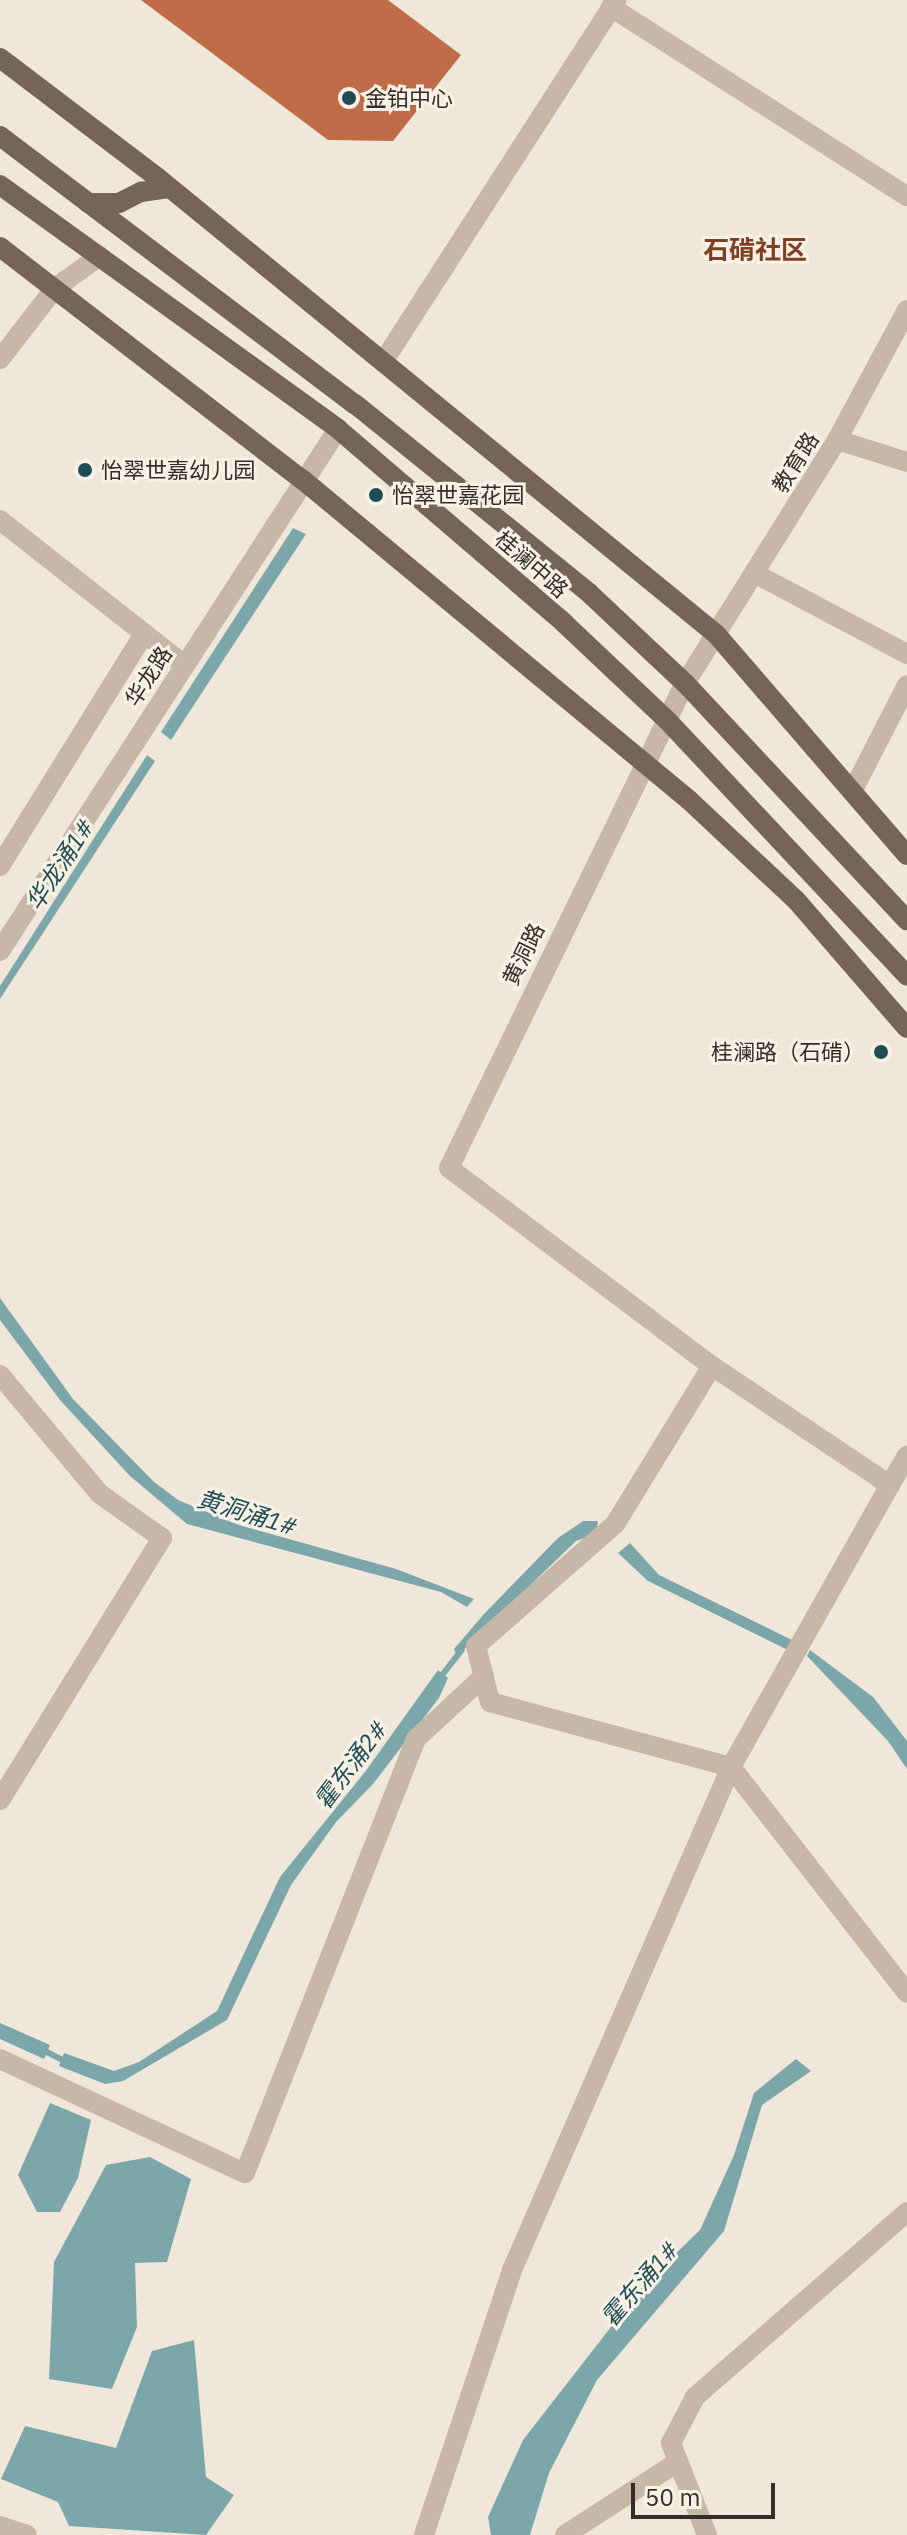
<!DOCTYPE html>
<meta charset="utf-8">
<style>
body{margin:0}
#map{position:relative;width:907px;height:2535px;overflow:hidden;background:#f0e7da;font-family:"IBM Plex Sans","Noto Sans SC",sans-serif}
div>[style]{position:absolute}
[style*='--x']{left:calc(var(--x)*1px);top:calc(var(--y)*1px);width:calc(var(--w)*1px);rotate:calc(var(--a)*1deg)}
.water>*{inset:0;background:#7ba7ab}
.stream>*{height:6px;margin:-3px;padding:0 3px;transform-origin:3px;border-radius:3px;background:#7ba7ab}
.building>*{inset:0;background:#bf6c49}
.minor>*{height:20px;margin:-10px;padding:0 10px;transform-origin:10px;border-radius:10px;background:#c7b7a7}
.major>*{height:20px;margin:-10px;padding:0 10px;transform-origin:10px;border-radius:10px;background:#756459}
.dots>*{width:22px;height:22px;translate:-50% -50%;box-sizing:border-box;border:4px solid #f8f1e6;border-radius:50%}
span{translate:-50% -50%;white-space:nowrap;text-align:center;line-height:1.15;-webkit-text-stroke:6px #f8f1e6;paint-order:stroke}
.poi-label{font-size:22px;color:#342c27}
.left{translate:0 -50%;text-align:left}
.right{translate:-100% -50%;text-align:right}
.street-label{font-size:22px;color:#342c27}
.water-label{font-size:24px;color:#1f4d53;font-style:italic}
.quarter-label{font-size:26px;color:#7e3f25;font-weight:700}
.scale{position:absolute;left:631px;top:2483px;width:144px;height:36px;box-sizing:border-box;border:4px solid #342c27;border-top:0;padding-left:10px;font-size:24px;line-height:28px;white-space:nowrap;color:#342c27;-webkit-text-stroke:6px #f8f1e6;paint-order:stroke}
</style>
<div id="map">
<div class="water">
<div style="clip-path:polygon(293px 528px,306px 534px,171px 740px,161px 732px)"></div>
<div style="clip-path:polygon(147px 755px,155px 761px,0 999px,0 986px)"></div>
<div style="clip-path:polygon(0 1298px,73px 1399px,153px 1481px,178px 1500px,239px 1525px,396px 1569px,474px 1599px,467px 1607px,441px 1592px,187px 1524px,130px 1476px,60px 1400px,0 1320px)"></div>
<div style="clip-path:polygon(583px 1521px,598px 1521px,596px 1534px,576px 1541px,457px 1656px,454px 1649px,484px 1614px,558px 1538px)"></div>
<div style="clip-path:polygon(630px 1543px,659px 1575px,796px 1642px,790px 1651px,648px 1581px,618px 1553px)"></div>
<div style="clip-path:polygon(810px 1650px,873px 1697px,907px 1741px,907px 1769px,888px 1741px,807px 1656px)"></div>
<div style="clip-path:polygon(438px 1670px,448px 1678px,439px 1698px,373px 1784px,336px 1822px,291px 1885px,227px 2020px,123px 2081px,105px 2084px,59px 2066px,64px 2053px,114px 2071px,139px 2062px,217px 2011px,280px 1877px,365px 1772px)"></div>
<div style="clip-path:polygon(0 2023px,50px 2045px,44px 2059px,0 2039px)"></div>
<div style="clip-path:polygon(796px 2059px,811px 2071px,762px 2105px,724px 2231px,597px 2380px,549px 2473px,530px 2535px,491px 2535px,488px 2517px,523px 2440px,646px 2282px,700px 2230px,734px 2155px,754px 2093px)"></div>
<div style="clip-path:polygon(50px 2103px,91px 2120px,78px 2178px,60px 2212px,37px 2212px,18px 2175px)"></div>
<div style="clip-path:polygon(150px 2157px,191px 2179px,167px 2262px,135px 2263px,137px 2327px,112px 2389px,49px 2379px,54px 2262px,106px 2165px)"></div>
<div style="clip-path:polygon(194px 2340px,206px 2477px,234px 2495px,206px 2535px,69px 2526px,58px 2502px,1px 2479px,25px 2426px,116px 2448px,152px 2351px)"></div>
</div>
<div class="stream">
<div style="--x:439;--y:1679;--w:37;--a:-52"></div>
<div style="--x:43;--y:2050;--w:25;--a:27"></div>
</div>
<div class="building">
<div style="clip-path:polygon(141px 0,388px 0,461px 55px,393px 141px,328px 140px)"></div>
</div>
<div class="minor">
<div style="--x:611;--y:7;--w:351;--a:32.6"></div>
<div style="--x:907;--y:310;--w:148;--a:118.3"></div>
<div style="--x:837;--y:440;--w:287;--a:122"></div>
<div style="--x:685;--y:683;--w:539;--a:115.95"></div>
<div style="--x:449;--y:1168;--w:329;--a:37"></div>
<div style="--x:712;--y:1366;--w:214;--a:33.8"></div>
<div style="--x:890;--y:1485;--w:34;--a:-60"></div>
<div style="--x:0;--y:359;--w:90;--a:-52.2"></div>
<div style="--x:55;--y:288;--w:55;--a:-35.4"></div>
<div style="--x:383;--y:362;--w:431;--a:-57.2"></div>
<div style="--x:837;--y:440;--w:73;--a:17.4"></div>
<div style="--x:0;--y:520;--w:234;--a:38.2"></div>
<div style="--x:754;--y:573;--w:173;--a:27.9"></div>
<div style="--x:852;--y:792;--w:120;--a:-62.8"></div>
<div style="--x:0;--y:866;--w:273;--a:-58.2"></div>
<div style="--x:0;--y:951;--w:622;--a:-57.08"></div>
<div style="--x:712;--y:1366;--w:185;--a:121.5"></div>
<div style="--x:615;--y:1524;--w:185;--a:138.7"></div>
<div style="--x:476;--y:1646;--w:58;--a:76"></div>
<div style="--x:490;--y:1702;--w:250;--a:15.1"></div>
<div style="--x:731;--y:1767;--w:324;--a:-60.6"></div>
<div style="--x:0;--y:1375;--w:155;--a:50"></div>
<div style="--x:100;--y:1494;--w:76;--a:35.4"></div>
<div style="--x:162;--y:1538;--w:308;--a:121.7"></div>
<div style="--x:0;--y:2059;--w:270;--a:25"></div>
<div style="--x:245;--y:2173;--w:466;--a:-68.5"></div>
<div style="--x:416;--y:1739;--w:93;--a:-42.8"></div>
<div style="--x:0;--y:2526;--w:28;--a:18"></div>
<div style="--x:424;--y:2535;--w:279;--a:-71.6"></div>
<div style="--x:512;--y:2270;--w:549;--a:-66.47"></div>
<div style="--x:731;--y:1767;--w:286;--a:52.1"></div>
<div style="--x:565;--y:2535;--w:135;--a:-32.9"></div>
<div style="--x:707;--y:2535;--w:99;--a:-111.4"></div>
<div style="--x:671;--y:2443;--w:52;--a:-62.4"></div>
<div style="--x:695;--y:2397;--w:281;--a:-41.1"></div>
</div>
<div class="major">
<div style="--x:0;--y:58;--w:198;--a:37.2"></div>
<div style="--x:158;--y:178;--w:721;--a:39.26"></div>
<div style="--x:716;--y:634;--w:292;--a:49.2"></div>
<div style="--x:0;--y:136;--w:445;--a:37.1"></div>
<div style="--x:355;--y:404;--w:301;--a:38.9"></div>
<div style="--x:589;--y:593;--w:132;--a:43.2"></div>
<div style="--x:685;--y:683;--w:325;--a:46.9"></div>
<div style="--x:0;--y:185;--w:417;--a:35.8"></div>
<div style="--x:338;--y:429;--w:298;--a:40.6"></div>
<div style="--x:564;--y:623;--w:141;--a:43.3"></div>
<div style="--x:667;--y:720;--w:351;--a:46.8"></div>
<div style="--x:88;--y:203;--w:31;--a:0"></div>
<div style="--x:119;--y:203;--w:25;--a:-27"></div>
<div style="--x:141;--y:192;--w:28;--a:-8"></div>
<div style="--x:0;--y:247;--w:382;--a:37.6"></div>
<div style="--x:303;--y:480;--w:501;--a:39.66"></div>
<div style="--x:689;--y:800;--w:146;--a:43.1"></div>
<div style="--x:796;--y:900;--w:169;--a:49.1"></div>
</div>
<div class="dots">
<div style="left:349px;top:98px;background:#1f4d53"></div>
<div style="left:85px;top:470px;background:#1f4d53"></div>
<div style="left:376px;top:495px;background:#1f4d53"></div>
<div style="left:881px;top:1052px;background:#1f4d53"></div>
</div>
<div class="poi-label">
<span class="left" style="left:365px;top:98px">金铂中心</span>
<span class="left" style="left:101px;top:470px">怡翠世嘉幼儿园</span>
<span class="left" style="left:392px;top:495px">怡翠世嘉花园</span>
<span class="right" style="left:865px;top:1052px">桂澜路（石𬒔）</span>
</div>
<div class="street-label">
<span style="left:795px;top:462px;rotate:-58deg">教育路</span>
<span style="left:532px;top:564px;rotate:41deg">桂澜中路</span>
<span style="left:148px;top:676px;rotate:-57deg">华龙路</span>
<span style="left:523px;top:954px;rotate:-64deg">黄洞路</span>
</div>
<div class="water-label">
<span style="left:60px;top:865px;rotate:-57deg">华龙涌1#</span>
<span style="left:247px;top:1513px;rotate:17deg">黄洞涌1#</span>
<span style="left:351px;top:1765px;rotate:-53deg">霍东涌2#</span>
<span style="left:640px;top:2284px;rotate:-49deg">霍东涌1#</span>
</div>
<div class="quarter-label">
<span style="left:755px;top:250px">石𬒔社区</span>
</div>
<div class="scale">50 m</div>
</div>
